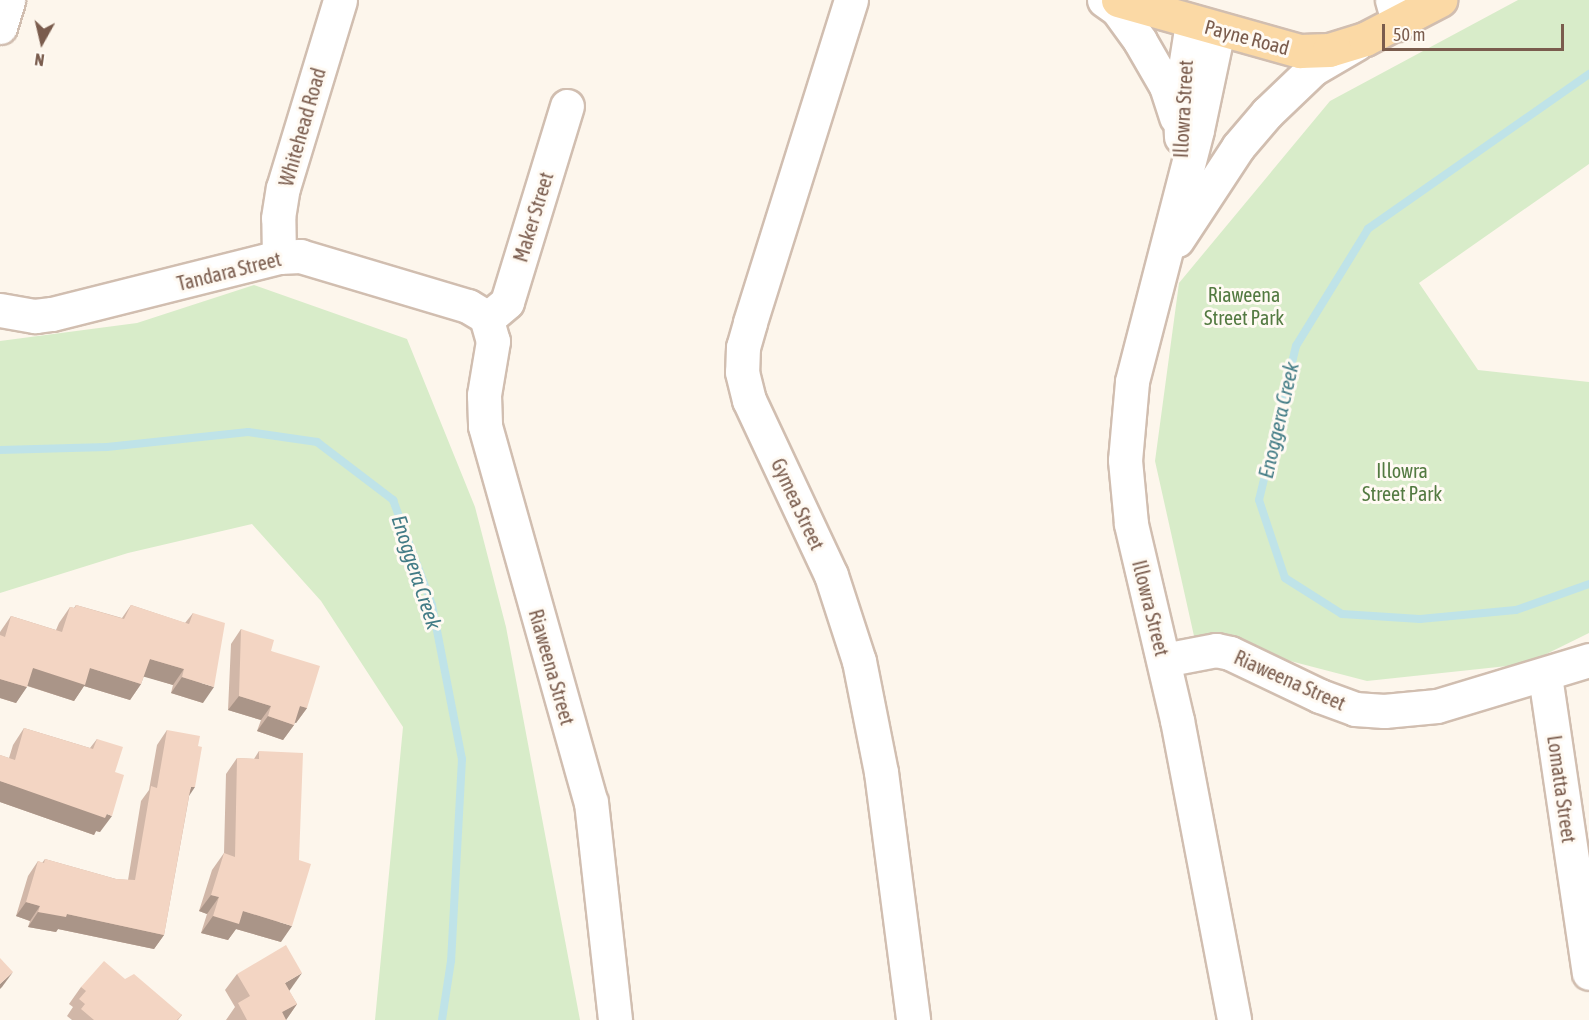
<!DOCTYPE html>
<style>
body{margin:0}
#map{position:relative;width:1589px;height:1020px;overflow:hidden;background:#fdf6ec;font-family:"Asap Condensed",sans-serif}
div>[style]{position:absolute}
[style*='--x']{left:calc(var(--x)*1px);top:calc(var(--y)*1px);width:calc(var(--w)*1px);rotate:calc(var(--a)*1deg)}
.green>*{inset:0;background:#d8ecc9}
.stream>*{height:8px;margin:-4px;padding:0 4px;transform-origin:4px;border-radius:4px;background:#bfe3e8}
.roads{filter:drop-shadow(2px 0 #d1beb0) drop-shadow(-2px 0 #d1beb0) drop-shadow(0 2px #d1beb0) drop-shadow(0 -2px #d1beb0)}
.minor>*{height:33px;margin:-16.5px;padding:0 16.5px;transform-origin:16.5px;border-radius:16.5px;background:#fff}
.major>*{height:33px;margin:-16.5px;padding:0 16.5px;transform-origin:16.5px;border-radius:16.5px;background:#fbd9a5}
.wall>*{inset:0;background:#d1b7a8}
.shaded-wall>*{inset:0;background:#aa9588}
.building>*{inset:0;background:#f3d5c3}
span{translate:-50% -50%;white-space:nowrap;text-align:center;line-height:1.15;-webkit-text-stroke:6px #fffaf3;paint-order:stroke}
.street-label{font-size:20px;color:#7a5c4d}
.park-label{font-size:20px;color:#537a41}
.water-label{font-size:21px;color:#437c86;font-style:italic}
.north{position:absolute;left:12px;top:12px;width:60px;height:60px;-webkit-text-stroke:4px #fffaf3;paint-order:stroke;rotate:188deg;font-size:16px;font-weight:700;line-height:24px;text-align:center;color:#7a5c4d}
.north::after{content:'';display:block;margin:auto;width:21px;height:27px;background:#7a5c4d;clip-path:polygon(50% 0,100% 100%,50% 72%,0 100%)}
.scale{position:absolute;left:1382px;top:24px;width:182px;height:27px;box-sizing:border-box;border:3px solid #7a5c4d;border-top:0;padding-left:8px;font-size:18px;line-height:21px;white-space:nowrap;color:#7a5c4d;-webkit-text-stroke:4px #fffaf3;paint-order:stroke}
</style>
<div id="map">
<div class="green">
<div style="clip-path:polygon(1518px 0,1589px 0,1589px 164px,1419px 283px,1478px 370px,1589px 382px,1589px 633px,1526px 664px,1367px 681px,1194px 636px,1155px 461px,1179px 283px,1330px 101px)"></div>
<div style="clip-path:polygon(254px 285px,407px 339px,475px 507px,506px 627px,580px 1020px,375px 1020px,403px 727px,321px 601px,252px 524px,128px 553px,0 593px,0 341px,137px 323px)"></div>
</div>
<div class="stream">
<div style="--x:1589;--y:74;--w:270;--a:145"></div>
<div style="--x:1368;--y:229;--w:137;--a:121.6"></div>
<div style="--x:1296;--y:346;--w:158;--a:103.5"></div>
<div style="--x:1259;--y:500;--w:82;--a:71.6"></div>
<div style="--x:1285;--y:578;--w:67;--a:32.3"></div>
<div style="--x:1342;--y:614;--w:78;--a:3.7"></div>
<div style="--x:1420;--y:619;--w:96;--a:-5.4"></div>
<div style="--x:1516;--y:610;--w:77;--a:-19.6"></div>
<div style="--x:0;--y:450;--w:107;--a:-1.6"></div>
<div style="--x:107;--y:447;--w:142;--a:-6.1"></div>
<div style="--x:248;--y:432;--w:70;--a:8.2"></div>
<div style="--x:317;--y:442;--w:96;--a:37.3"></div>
<div style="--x:393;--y:500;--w:112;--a:69.6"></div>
<div style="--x:432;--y:605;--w:157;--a:79"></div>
<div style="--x:462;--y:759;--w:202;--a:93.1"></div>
<div style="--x:451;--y:961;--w:60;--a:98.7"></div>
</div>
<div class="roads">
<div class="minor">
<div style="--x:851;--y:0;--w:338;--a:107.4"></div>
<div style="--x:750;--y:323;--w:25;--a:106"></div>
<div style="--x:743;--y:347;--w:25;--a:92"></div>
<div style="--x:742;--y:372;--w:29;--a:76"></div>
<div style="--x:749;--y:400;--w:193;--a:64.9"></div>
<div style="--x:831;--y:575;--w:90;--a:72"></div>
<div style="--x:859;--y:661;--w:113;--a:78.8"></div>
<div style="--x:881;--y:772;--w:250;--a:82.6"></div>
<div style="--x:1104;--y:0;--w:16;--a:35"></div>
<div style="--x:1117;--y:9;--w:39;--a:54"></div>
<div style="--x:1140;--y:41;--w:52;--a:60"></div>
<div style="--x:1166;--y:86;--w:33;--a:72"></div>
<div style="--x:1392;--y:0;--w:25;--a:74"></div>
<div style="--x:0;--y:27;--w:28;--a:-73"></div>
<div style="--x:1218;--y:30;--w:102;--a:101.9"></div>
<div style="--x:1197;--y:130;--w:260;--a:104.5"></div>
<div style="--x:1132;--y:382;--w:78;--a:95.1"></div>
<div style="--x:1125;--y:460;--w:64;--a:84.6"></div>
<div style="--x:1131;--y:524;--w:201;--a:76.8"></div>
<div style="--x:1177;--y:720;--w:305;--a:79.2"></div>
<div style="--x:1181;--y:137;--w:38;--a:-92"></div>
<div style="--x:1180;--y:99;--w:77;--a:-81"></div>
<div style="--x:1177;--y:240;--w:111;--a:-56.7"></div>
<div style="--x:1238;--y:147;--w:45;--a:-49.5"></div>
<div style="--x:1267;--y:113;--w:64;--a:-43.7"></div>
<div style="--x:1313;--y:69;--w:50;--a:-30.2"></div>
<div style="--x:279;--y:257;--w:39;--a:-91"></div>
<div style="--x:278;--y:218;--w:30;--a:-81"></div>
<div style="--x:283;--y:188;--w:196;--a:-73.1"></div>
<div style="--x:0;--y:310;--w:36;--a:10"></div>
<div style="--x:35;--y:316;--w:17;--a:-7"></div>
<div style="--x:52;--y:314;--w:234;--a:-14.1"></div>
<div style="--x:279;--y:257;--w:21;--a:-3"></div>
<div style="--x:300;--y:256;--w:175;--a:16.6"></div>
<div style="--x:468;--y:306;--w:21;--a:31"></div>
<div style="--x:486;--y:317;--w:25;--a:74"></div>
<div style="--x:493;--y:341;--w:55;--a:99.5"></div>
<div style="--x:484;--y:395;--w:31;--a:88"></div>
<div style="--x:485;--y:426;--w:391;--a:74.3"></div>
<div style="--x:591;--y:802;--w:219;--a:83.7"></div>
<div style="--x:487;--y:319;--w:26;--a:-40"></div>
<div style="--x:507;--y:302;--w:205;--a:-73"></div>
<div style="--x:1164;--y:660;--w:53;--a:-10.9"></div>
<div style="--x:1216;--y:650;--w:14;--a:12"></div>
<div style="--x:1230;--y:653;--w:100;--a:25.5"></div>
<div style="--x:1320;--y:696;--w:37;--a:20"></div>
<div style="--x:1355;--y:709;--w:29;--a:4"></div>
<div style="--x:1384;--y:711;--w:53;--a:-5.4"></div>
<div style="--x:1437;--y:706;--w:159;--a:-16.8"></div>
<div style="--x:1545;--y:676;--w:300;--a:81.6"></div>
</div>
<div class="major">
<div style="--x:1118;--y:0;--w:189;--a:15.7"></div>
<div style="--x:1300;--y:51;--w:29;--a:-2"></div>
<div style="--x:1329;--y:50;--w:38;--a:-17"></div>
<div style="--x:1365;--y:39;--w:85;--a:-27.5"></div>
</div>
</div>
<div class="wall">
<div style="clip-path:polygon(76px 605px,122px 618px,131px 605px,185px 623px,193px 613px,203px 703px,171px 693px,173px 685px,144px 676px,141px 684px,130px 700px,84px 686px,74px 701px,27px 686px,16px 703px,0 698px,0 632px,11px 616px,56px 630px,59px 623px,70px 607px,74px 608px)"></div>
<div style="clip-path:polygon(241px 629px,271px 651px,307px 708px,296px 723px,295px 722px,294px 725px,283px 740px,257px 731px,261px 720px,228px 710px,231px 644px)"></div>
<div style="clip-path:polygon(24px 728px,90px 748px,97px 739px,115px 772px,100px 832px,96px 831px,94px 835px,0 802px,0 755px,9px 758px,13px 745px)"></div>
<div style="clip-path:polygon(167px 730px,189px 797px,164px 935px,154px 949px,58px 929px,56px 932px,28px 927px,30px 921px,16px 916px,28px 876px,38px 861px,42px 863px,45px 859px,116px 879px,128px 880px,141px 801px,149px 790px,157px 745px)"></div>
<div style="clip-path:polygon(259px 751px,281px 942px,236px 929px,228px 940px,201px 933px,207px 914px,199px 911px,212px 870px,224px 853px,226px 774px,237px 758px,254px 759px)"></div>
<div style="clip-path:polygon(237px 974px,290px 990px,289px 991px,297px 1004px,286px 1020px,226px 1020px,235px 1007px,225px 990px)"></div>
<div style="clip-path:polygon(125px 979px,182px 1015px,178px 1020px,72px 1020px,67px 1016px,73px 1007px,69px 1004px,81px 987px)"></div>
</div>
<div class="shaded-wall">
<div style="clip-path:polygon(150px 659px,184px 669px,173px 685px,138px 675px)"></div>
<div style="clip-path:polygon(33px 668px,90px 668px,141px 684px,130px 700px,84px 686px,74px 701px,22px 684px)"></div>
<div style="clip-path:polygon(182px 677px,214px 687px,203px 703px,171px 693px)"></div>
<div style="clip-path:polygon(0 679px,27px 687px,16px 703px,0 698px)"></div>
<div style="clip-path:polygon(239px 696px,271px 706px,261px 720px,228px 710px)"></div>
<div style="clip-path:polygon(300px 706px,307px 708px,296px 723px,289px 721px)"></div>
<div style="clip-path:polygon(268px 716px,294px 725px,283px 740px,257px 731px)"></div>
<div style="clip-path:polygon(0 781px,107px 814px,112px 816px,100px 832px,96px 831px,94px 835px,0 802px)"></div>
<div style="clip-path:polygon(191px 787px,195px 787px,185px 802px)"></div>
<div style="clip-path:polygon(211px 895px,219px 897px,207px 914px,199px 911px)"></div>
<div style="clip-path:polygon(26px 902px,40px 906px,30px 921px,16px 916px)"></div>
<div style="clip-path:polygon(243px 911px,292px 926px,281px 942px,236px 929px,228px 940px,201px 933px,213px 916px)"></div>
<div style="clip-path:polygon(38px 912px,67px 914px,164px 935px,154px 949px,58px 929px,56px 932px,28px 927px)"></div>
<div style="clip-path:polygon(13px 972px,2px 987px,0 989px,0 984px)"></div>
<div style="clip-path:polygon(302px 973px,290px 990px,273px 999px,285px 983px)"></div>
<div style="clip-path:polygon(297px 1004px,286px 1020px,282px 1012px)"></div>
</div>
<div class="building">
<div style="clip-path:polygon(76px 605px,124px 619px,131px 605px,189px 624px,193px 613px,225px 623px,214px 687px,182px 677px,184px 669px,150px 659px,141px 684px,90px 668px,85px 685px,33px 668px,27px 687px,0 679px,0 635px,5px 637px,11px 616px,62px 632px,70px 607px,75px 608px)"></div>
<div style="clip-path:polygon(241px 629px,274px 640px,271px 651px,320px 666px,307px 708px,300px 706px,294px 725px,268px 716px,271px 706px,239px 696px)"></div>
<div style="clip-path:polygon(24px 728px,93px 749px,97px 739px,123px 747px,115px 772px,124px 775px,112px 816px,107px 814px,105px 818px,0 781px,0 755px,15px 760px)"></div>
<div style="clip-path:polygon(167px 730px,200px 736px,198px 746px,202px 747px,195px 787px,191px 787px,189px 796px,164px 935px,67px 914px,66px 917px,38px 912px,40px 906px,26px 902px,38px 861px,44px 863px,45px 859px,116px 879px,135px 880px,151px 786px,157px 788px)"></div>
<div style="clip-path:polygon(259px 751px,303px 753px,299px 860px,311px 864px,292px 926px,243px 911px,239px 924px,213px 916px,219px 897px,211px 895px,224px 853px,235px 857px,237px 758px,259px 759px)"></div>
<div style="clip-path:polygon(286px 945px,302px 973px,285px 983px,297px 1004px,282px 1012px,286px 1020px,247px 1020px,238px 1003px,250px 996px,237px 974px)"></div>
<div style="clip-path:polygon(0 958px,13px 972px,0 984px)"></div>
<div style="clip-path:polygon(104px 961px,125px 979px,134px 974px,182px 1015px,177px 1020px,94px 1020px,81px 1009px,85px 1004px,79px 999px,86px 991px,81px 987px)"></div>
</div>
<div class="street-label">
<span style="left:1247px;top:37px;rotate:15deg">Payne Road</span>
<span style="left:1183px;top:109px;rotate:-87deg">Illowra Street</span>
<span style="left:302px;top:127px;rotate:-74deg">Whitehead Road</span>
<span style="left:533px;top:217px;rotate:-73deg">Maker Street</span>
<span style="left:229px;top:271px;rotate:-14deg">Tandara Street</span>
<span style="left:798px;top:504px;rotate:65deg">Gymea Street</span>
<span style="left:1151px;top:608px;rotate:76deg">Illowra Street</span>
<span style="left:552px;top:667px;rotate:74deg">Riaweena Street</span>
<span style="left:1290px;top:680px;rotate:24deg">Riaweena Street</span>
<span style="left:1562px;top:789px;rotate:82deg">Lomatta Street</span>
</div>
<div class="park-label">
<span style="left:1244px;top:306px">Riaweena<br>Street Park</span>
<span style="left:1402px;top:482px">Illowra<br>Street Park</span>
</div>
<div class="water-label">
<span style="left:1278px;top:420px;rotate:-77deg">Enoggera Creek</span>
<span style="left:417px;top:572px;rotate:72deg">Enoggera Creek</span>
</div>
<div class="north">N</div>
<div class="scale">50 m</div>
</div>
